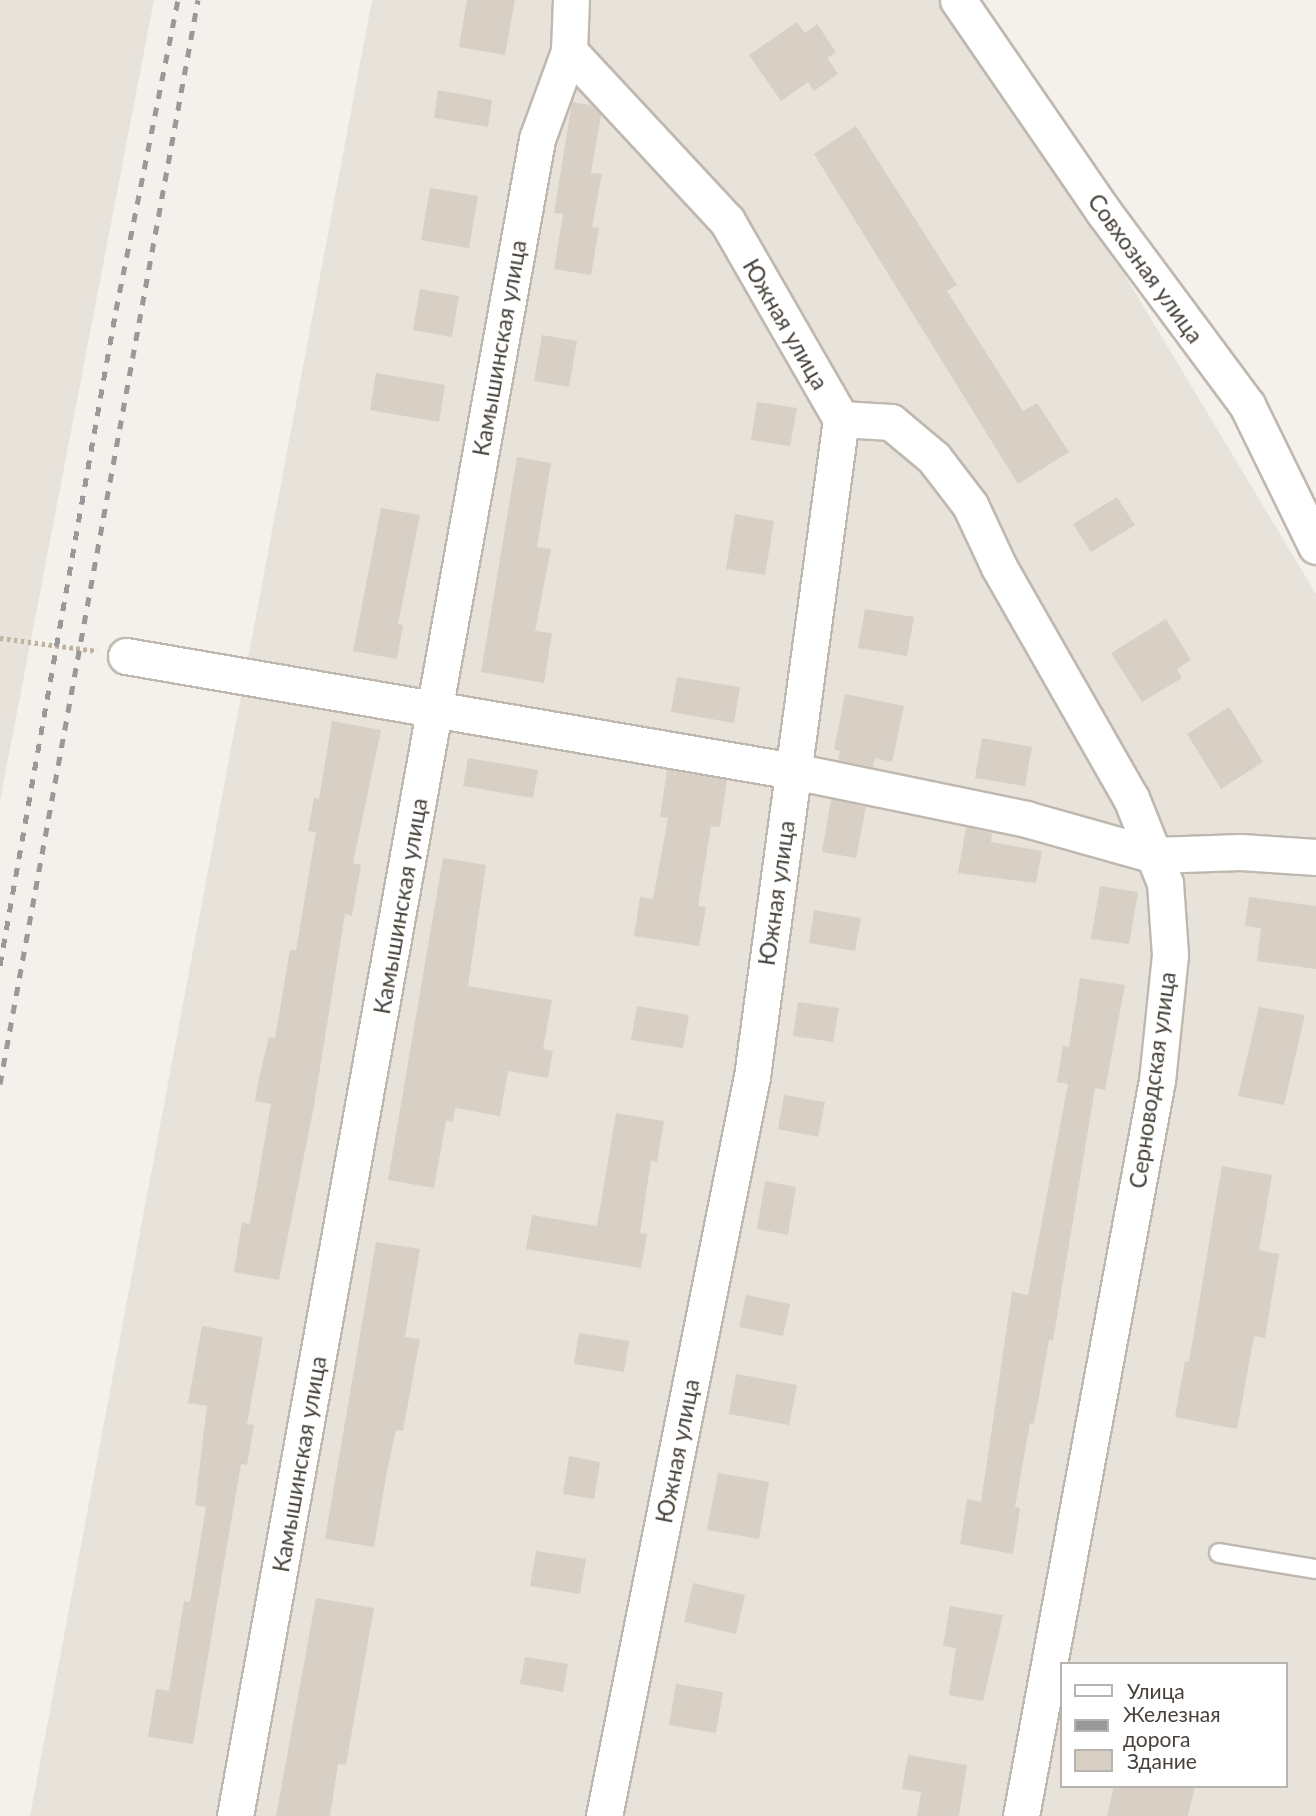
<!DOCTYPE html>
<meta charset="utf-8">
<style>
body{margin:0}
#map{position:relative;width:1316px;height:1816px;overflow:hidden;background:#f4f1ec;font-family:Lato,sans-serif}
div>[style]{position:absolute}
[style*='--x']{left:calc(var(--x)*1px);top:calc(var(--y)*1px);width:calc(var(--w)*1px);rotate:calc(var(--a)*1deg)}
.residential>*{inset:0;background:#e8e3da}
.building>*{inset:0;background:#d8cfc5}
.path>*{height:4.5px;margin-top:-2.25px;transform-origin:0;background:repeating-linear-gradient(90deg,#bfb3a1 0 3.5px,transparent 0 7px)}
.roads{filter:drop-shadow(2px 0 #bfb8af) drop-shadow(-2px 0 #bfb8af) drop-shadow(0 2px #bfb8af) drop-shadow(0 -2px #bfb8af)}
.lane>*{height:18px;margin:-9px;padding:0 9px;transform-origin:9px;border-radius:9px;background:#fff}
.street>*{height:35px;margin:-17.5px;padding:0 17.5px;transform-origin:17.5px;border-radius:17.5px;background:#fff}
.rail>*{height:5px;margin-top:-2.5px;transform-origin:0;background:repeating-linear-gradient(90deg,#999 0 9px,transparent 0 18px)}
span{translate:-50% -50%;white-space:nowrap;text-align:center;line-height:1.15;-webkit-text-stroke:7px #fff;paint-order:stroke}
.street-label{font-size:23px;color:#48423a}
.legend{position:absolute;left:1060px;top:1662px;width:228px;height:126px;box-sizing:border-box;background:#fff;border:2px solid #b6b3b0;margin:0;padding:9px 12px;list-style:none;font-size:21px;color:#48423a}
.legend li{display:flex;align-items:center;gap:14px;height:35px}
.legend b{width:35px;border:2px solid #b6b3b0}
</style>
<div id="map">
<div class="residential">
<div style="clip-path:polygon(0 0,154px 0,0 801px)"></div>
<div style="clip-path:polygon(evenodd,372px 0,960px 0,1316px 594px,1316px 1816px,30px 1816px,372px 0,1062px 1664px,1286px 1664px,1286px 1786px,1062px 1786px,1062px 1664px)"></div>
</div>
<div class="building">
<div style="clip-path:polygon(467px 0,515px 0,505px 55px,459px 47px)"></div>
<div style="clip-path:polygon(797px 22px,805px 33px,817px 24px,836px 52px,827px 58px,838px 74px,814px 91px,808px 82px,781px 101px,749px 55px)"></div>
<div style="clip-path:polygon(438px 90px,492px 100px,488px 127px,434px 118px)"></div>
<div style="clip-path:polygon(572px 102px,591px 105px,601px 115px,591px 173px,602px 174px,592px 227px,599px 228px,591px 275px,554px 269px,563px 214px,554px 213px)"></div>
<div style="clip-path:polygon(856px 126px,957px 285px,947px 291px,1023px 411px,1037px 403px,1069px 452px,1018px 484px,814px 154px)"></div>
<div style="clip-path:polygon(430px 188px,478px 196px,469px 248px,421px 240px)"></div>
<div style="clip-path:polygon(420px 289px,459px 296px,452px 337px,413px 330px)"></div>
<div style="clip-path:polygon(542px 335px,577px 341px,569px 387px,534px 381px)"></div>
<div style="clip-path:polygon(376px 373px,445px 385px,439px 422px,370px 410px)"></div>
<div style="clip-path:polygon(757px 402px,797px 408px,790px 446px,751px 440px)"></div>
<div style="clip-path:polygon(517px 457px,551px 463px,537px 547px,551px 549px,535px 631px,552px 633px,544px 683px,481px 672px)"></div>
<div style="clip-path:polygon(1117px 497px,1135px 525px,1091px 552px,1073px 524px)"></div>
<div style="clip-path:polygon(381px 508px,420px 515px,398px 624px,403px 625px,397px 659px,353px 651px)"></div>
<div style="clip-path:polygon(735px 514px,774px 521px,765px 575px,726px 569px)"></div>
<div style="clip-path:polygon(865px 609px,914px 617px,907px 656px,858px 648px)"></div>
<div style="clip-path:polygon(1166px 619px,1191px 660px,1177px 669px,1182px 678px,1142px 702px,1111px 653px)"></div>
<div style="clip-path:polygon(677px 677px,740px 687px,734px 723px,671px 712px)"></div>
<div style="clip-path:polygon(845px 694px,904px 706px,892px 762px,875px 758px,873px 767px,838px 760px,840px 751px,834px 749px)"></div>
<div style="clip-path:polygon(1229px 707px,1263px 762px,1221px 789px,1187px 734px)"></div>
<div style="clip-path:polygon(332px 721px,381px 730px,353px 863px,361px 865px,352px 916px,345px 914px,313px 1111px,279px 1280px,234px 1272px,242px 1222px,250px 1224px,271px 1104px,255px 1101px,259px 1078px,269px 1037px,275px 1038px,290px 950px,296px 950px,316px 832px,308px 831px,314px 798px,319px 799px)"></div>
<div style="clip-path:polygon(982px 738px,1032px 747px,1025px 786px,975px 778px)"></div>
<div style="clip-path:polygon(468px 758px,538px 770px,533px 798px,463px 786px)"></div>
<div style="clip-path:polygon(667px 770px,727px 780px,720px 827px,711px 826px,698px 906px,706px 907px,699px 946px,634px 936px,640px 897px,653px 899px,668px 818px,660px 817px)"></div>
<div style="clip-path:polygon(831px 799px,866px 807px,856px 858px,822px 852px)"></div>
<div style="clip-path:polygon(966px 827px,992px 833px,991px 842px,1042px 851px,1036px 883px,958px 873px)"></div>
<div style="clip-path:polygon(443px 858px,486px 865px,468px 986px,552px 1000px,543px 1049px,553px 1051px,548px 1078px,508px 1071px,500px 1116px,455px 1108px,453px 1122px,446px 1121px,434px 1188px,388px 1180px)"></div>
<div style="clip-path:polygon(1100px 886px,1138px 892px,1129px 944px,1091px 939px)"></div>
<div style="clip-path:polygon(1249px 897px,1316px 906px,1316px 969px,1257px 961px,1261px 928px,1245px 926px)"></div>
<div style="clip-path:polygon(814px 910px,861px 918px,855px 951px,809px 943px)"></div>
<div style="clip-path:polygon(1080px 978px,1125px 985px,1105px 1090px,1095px 1088px,1053px 1341px,1049px 1340px,1034px 1424px,1030px 1423px,1015px 1507px,1020px 1508px,1013px 1554px,960px 1544px,967px 1499px,981px 1502px,1012px 1292px,1028px 1295px,1068px 1084px,1057px 1082px,1063px 1046px,1069px 1047px)"></div>
<div style="clip-path:polygon(798px 1002px,839px 1008px,833px 1042px,793px 1036px)"></div>
<div style="clip-path:polygon(637px 1006px,689px 1015px,683px 1048px,631px 1040px)"></div>
<div style="clip-path:polygon(1259px 1007px,1305px 1015px,1284px 1105px,1238px 1096px)"></div>
<div style="clip-path:polygon(784px 1095px,825px 1102px,818px 1137px,778px 1129px)"></div>
<div style="clip-path:polygon(616px 1113px,664px 1121px,657px 1162px,651px 1161px,640px 1233px,647px 1234px,641px 1268px,526px 1249px,532px 1215px,597px 1226px)"></div>
<div style="clip-path:polygon(1222px 1166px,1272px 1175px,1259px 1250px,1279px 1254px,1265px 1338px,1254px 1336px,1237px 1429px,1175px 1417px,1185px 1361px,1189px 1362px)"></div>
<div style="clip-path:polygon(765px 1181px,796px 1187px,788px 1235px,757px 1229px)"></div>
<div style="clip-path:polygon(376px 1242px,420px 1249px,405px 1337px,420px 1339px,403px 1431px,396px 1430px,387px 1471px,374px 1547px,325px 1539px)"></div>
<div style="clip-path:polygon(746px 1295px,790px 1304px,783px 1336px,739px 1327px)"></div>
<div style="clip-path:polygon(202px 1326px,263px 1337px,247px 1424px,254px 1425px,247px 1465px,241px 1464px,193px 1744px,148px 1737px,156px 1689px,169px 1691px,184px 1601px,190px 1602px,206px 1507px,195px 1505px,207px 1406px,188px 1403px)"></div>
<div style="clip-path:polygon(579px 1333px,629px 1341px,624px 1372px,574px 1364px)"></div>
<div style="clip-path:polygon(736px 1374px,797px 1385px,789px 1425px,729px 1414px)"></div>
<div style="clip-path:polygon(569px 1456px,600px 1462px,594px 1499px,563px 1494px)"></div>
<div style="clip-path:polygon(718px 1473px,769px 1482px,759px 1539px,707px 1530px)"></div>
<div style="clip-path:polygon(536px 1551px,586px 1559px,580px 1594px,530px 1586px)"></div>
<div style="clip-path:polygon(693px 1583px,745px 1595px,736px 1634px,684px 1622px)"></div>
<div style="clip-path:polygon(316px 1598px,374px 1608px,346px 1765px,338px 1764px,330px 1816px,276px 1816px)"></div>
<div style="clip-path:polygon(950px 1606px,1003px 1615px,983px 1701px,949px 1695px,956px 1648px,943px 1646px)"></div>
<div style="clip-path:polygon(525px 1657px,568px 1664px,563px 1692px,520px 1684px)"></div>
<div style="clip-path:polygon(676px 1684px,723px 1692px,716px 1733px,669px 1725px)"></div>
<div style="clip-path:polygon(908px 1755px,967px 1765px,959px 1816px,917px 1816px,921px 1792px,902px 1789px)"></div>
<div style="clip-path:polygon(1114px 1786px,1195px 1786px,1188px 1816px,1107px 1816px)"></div>
</div>
<div class="path">
<div style="--x:0;--y:638;--w:98;--a:7.6"></div>
</div>
<div class="roads">
<div class="lane">
<div style="--x:1219;--y:1553;--w:98;--a:9.4"></div>
</div>
<div class="street">
<div style="--x:958;--y:0;--w:256;--a:55.5"></div>
<div style="--x:1103;--y:211;--w:242;--a:53.4"></div>
<div style="--x:1247;--y:405;--w:157;--a:63.9"></div>
<div style="--x:569;--y:51;--w:232;--a:47.1"></div>
<div style="--x:727;--y:221;--w:228;--a:60.1"></div>
<div style="--x:841;--y:419;--w:663;--a:97.71"></div>
<div style="--x:752;--y:1076;--w:755;--a:101.31"></div>
<div style="--x:841;--y:419;--w:50;--a:3.4"></div>
<div style="--x:891;--y:422;--w:56;--a:39.9"></div>
<div style="--x:934;--y:458;--w:59;--a:52.5"></div>
<div style="--x:970;--y:505;--w:68;--a:64.9"></div>
<div style="--x:999;--y:567;--w:266;--a:60.3"></div>
<div style="--x:1131;--y:798;--w:92;--a:68.2"></div>
<div style="--x:1165;--y:883;--w:72;--a:86"></div>
<div style="--x:1170;--y:955;--w:126;--a:95.9"></div>
<div style="--x:1157;--y:1080;--w:748;--a:100.47"></div>
<div style="--x:126;--y:656;--w:677;--a:9.78"></div>
<div style="--x:793;--y:771;--w:238;--a:11.6"></div>
<div style="--x:1026;--y:819;--w:133;--a:15.7"></div>
<div style="--x:1154;--y:855;--w:87;--a:-2"></div>
<div style="--x:1241;--y:852;--w:75;--a:3.8"></div>
<div style="--x:235;--y:1816;--w:1704;--a:-79.79"></div>
<div style="--x:537;--y:139;--w:94;--a:-70"></div>
<div style="--x:569;--y:51;--w:51;--a:-87.8"></div>
</div>
</div>
<div class="rail">
<div style="--x:0;--y:965;--w:665;--a:-79.96"></div>
<div style="--x:116;--y:310;--w:316;--a:-78.7"></div>
<div style="--x:0;--y:1084;--w:1102;--a:-79.65"></div>
</div>
<div class="street-label">
<span style="left:1146px;top:268px;rotate:54deg">Совхозная улица</span>
<span style="left:786px;top:324px;rotate:60deg">Южная улица</span>
<span style="left:499px;top:348px;rotate:-80deg">Камышинская улица</span>
<span style="left:776px;top:893px;rotate:-82deg">Южная улица</span>
<span style="left:400px;top:906px;rotate:-80deg">Камышинская улица</span>
<span style="left:1152px;top:1080px;rotate:-82deg">Серноводская улица</span>
<span style="left:677px;top:1451px;rotate:-79deg">Южная улица</span>
<span style="left:299px;top:1464px;rotate:-80deg">Камышинская улица</span>
</div>
<ul class="legend">
<li><b style="height:9px;background:#fff"></b>Улица</li>
<li><b style="height:9px;background:#999"></b>Железная дорога</li>
<li><b style="height:19px;background:#d8cfc5"></b>Здание</li>
</ul>
</div>
